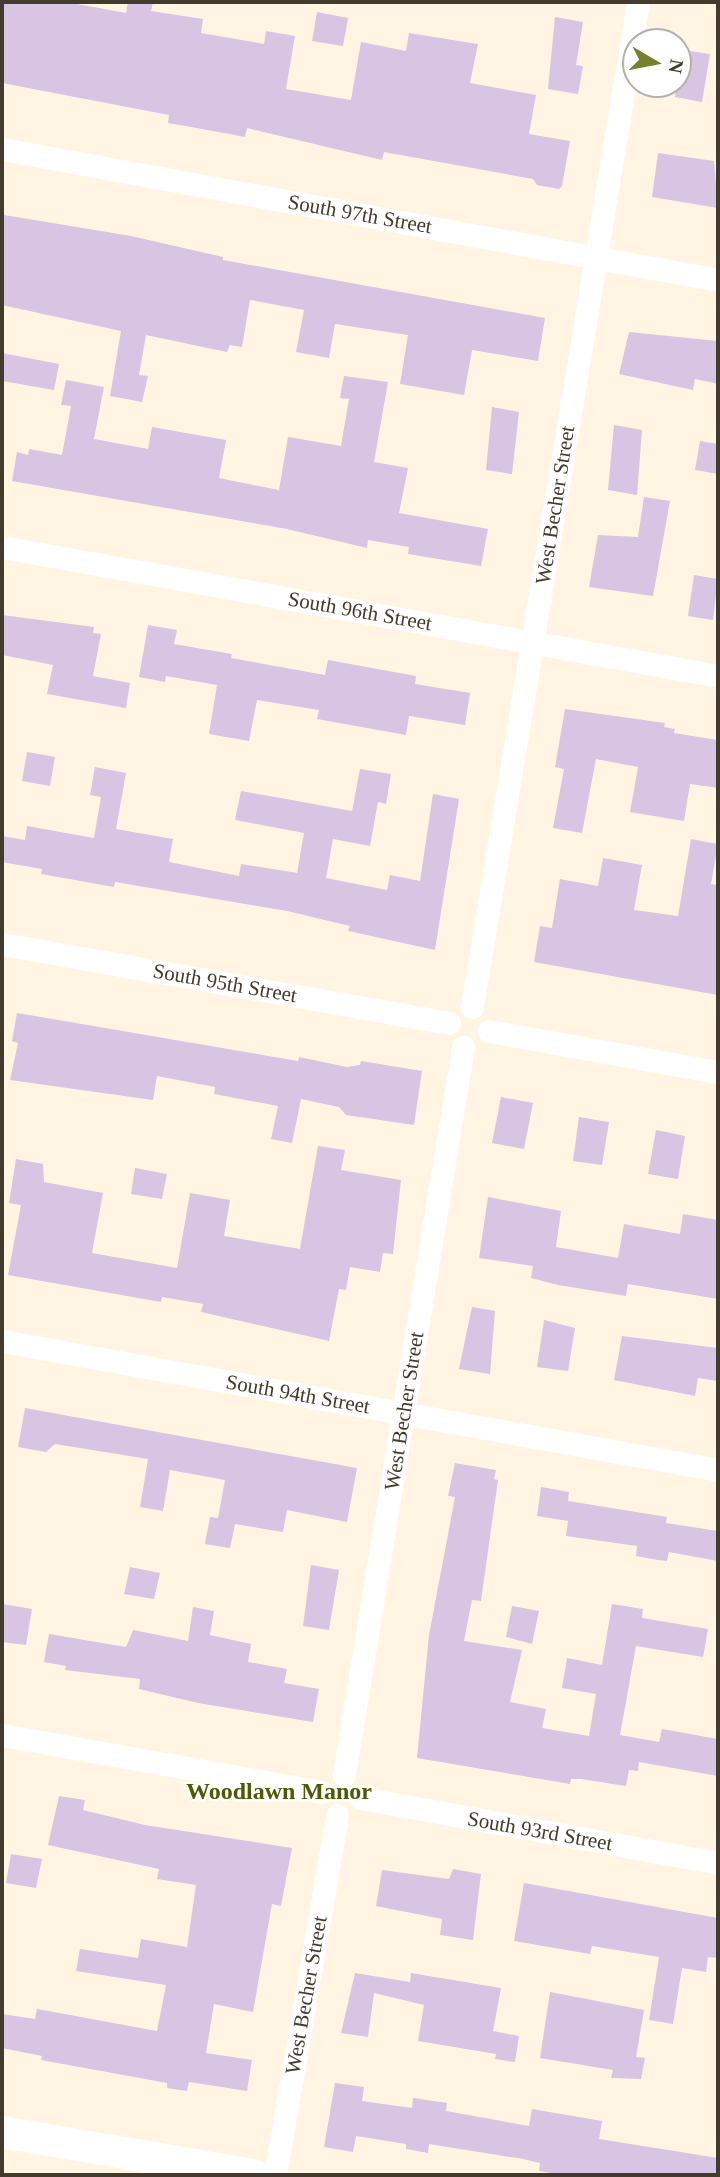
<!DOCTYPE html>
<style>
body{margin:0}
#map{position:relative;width:720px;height:2177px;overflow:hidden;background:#fff5e2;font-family:"Times New Roman",serif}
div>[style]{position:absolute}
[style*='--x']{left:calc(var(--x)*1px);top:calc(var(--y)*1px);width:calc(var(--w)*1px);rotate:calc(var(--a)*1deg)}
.building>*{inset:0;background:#d7c5e3}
.street>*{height:23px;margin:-11.5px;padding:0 11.5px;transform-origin:11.5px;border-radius:11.5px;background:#fff}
.secondary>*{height:32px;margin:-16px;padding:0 16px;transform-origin:16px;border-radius:16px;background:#fff}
span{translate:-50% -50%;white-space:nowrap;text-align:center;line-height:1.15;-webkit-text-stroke:5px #fff;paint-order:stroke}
.street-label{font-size:21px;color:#423b2e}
.quarter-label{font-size:24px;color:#4e5903;font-weight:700}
.frame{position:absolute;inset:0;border:4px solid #423b2e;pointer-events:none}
.north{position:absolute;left:622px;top:28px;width:70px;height:70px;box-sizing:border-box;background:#fff;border:2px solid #b3b1ab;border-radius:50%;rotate:100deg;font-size:19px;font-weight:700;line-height:28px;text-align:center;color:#423b2e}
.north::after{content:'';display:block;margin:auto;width:24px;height:32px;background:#75812f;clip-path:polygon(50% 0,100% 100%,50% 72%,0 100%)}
</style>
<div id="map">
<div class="building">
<div style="clip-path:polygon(2px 2px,66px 2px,126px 13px,128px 2px,153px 2px,151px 11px,203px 19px,201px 33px,264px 44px,266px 31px,295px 36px,286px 89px,351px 100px,361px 42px,406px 51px,409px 33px,478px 44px,470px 83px,536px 95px,529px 134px,570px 141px,562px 186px,559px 189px,537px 185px,533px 179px,384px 152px,382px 160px,247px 128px,245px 137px,197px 128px,168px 123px,169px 115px,2px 83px)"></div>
<div style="clip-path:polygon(317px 12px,348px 18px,343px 46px,312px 41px)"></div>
<div style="clip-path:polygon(555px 17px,583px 22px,576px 65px,583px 66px,578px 94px,548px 89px)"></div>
<div style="clip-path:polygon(683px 50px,710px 54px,702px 102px,675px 97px)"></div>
<div style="clip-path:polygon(658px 153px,714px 161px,718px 208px,652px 197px)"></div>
<div style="clip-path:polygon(4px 215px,131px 236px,223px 257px,223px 260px,545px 318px,538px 361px,472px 350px,464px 395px,400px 384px,408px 335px,335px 324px,329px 358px,296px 352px,304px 310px,250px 300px,242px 347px,230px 345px,227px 352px,146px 335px,139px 375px,148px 376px,142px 402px,110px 396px,121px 331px,2px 305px)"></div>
<div style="clip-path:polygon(629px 332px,718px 341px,718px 384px,695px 379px,693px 390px,619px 374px)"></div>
<div style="clip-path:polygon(2px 353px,59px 364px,54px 390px,2px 381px)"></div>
<div style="clip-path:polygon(344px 376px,388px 382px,374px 462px,408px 468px,399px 513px,488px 529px,481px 566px,408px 554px,409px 547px,368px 540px,367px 548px,287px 529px,12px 481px,17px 452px,28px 455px,29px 449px,62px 455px,71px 406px,61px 405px,66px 380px,104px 387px,94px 439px,148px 449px,152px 427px,226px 440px,219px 478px,279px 490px,288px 437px,341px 446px,349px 399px,340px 398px)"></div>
<div style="clip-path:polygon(492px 407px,519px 412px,512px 474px,486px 470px)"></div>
<div style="clip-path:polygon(614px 425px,642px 430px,637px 495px,608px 490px)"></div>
<div style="clip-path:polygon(700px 441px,718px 444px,718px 474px,695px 470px)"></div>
<div style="clip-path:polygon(644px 497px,670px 501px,653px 596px,589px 587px,598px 535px,638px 537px)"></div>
<div style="clip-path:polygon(694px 575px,718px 579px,713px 620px,688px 616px)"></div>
<div style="clip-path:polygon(2px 615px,94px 627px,93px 633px,101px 634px,93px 676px,130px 683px,126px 708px,47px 694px,53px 665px,2px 655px)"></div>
<div style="clip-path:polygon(148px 625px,177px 630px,174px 644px,232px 654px,231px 658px,325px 675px,328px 660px,416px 676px,415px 684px,470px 693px,465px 725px,409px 716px,406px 735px,317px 719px,319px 710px,257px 700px,249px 741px,209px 734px,217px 685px,166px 676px,165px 682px,139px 677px)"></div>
<div style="clip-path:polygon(565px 709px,665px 723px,664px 727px,675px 729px,674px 733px,718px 740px,718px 788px,690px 784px,684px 821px,630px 812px,638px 767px,596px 759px,582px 833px,553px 828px,564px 769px,555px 767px)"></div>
<div style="clip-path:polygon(27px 752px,55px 757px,50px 786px,22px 781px)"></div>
<div style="clip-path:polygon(95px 767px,126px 773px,116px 829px,173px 839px,169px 862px,239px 876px,241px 864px,297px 873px,304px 833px,235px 820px,241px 791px,352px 811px,360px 769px,391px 774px,386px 804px,378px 802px,370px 846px,333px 839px,326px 878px,387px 890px,390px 875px,420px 881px,433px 794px,459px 799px,435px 950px,348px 931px,350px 926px,287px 911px,115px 882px,114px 887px,41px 874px,42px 869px,2px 862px,2px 836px,25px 840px,27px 826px,94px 838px,101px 797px,90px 795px)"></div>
<div style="clip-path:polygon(691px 839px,718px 844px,711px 884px,718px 885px,718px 995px,534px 962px,540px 926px,552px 928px,560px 879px,598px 886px,603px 858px,642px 865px,634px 910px,678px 916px)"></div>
<div style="clip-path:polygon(17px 1013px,298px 1061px,299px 1057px,347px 1067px,360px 1065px,361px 1061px,422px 1071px,414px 1125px,346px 1115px,339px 1107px,301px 1099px,292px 1143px,271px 1139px,278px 1106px,214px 1094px,215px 1087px,157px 1076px,153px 1100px,10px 1080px,18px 1043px,12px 1041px)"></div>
<div style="clip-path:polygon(501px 1097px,533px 1103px,524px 1149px,492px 1143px)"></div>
<div style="clip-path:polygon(579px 1117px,609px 1122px,602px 1165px,573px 1161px)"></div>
<div style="clip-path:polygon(656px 1130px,685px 1136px,678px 1179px,648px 1174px)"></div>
<div style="clip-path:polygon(318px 1146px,345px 1150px,341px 1170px,401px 1180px,393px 1254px,383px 1253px,380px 1272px,350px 1267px,346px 1290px,339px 1289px,329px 1341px,201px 1312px,203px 1304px,162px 1297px,161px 1302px,8px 1275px,21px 1205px,9px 1203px,16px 1159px,43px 1164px,44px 1182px,103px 1193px,92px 1253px,177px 1268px,190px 1193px,230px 1200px,224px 1236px,300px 1249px)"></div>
<div style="clip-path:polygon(135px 1168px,167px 1174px,162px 1199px,131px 1194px)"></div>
<div style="clip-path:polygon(488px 1197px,561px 1211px,556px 1247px,618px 1258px,624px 1224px,680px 1234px,683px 1214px,718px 1220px,718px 1299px,628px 1284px,626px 1296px,558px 1285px,531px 1278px,533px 1266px,479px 1258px)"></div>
<div style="clip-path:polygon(472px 1307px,495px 1311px,490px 1374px,459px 1369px)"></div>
<div style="clip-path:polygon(544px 1320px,575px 1328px,568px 1371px,537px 1367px)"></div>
<div style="clip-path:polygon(622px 1336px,718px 1348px,718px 1381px,698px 1378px,695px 1396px,614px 1380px)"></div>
<div style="clip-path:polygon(25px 1408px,357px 1468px,347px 1522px,287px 1510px,283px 1532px,235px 1524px,230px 1548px,205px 1544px,210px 1517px,218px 1518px,225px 1480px,170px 1470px,163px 1511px,140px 1507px,148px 1459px,55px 1444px,46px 1452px,18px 1447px)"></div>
<div style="clip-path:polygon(455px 1463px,496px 1470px,494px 1479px,498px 1480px,481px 1601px,472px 1600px,464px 1641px,522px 1650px,510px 1702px,546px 1709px,542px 1728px,589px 1736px,596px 1694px,562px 1688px,567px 1658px,602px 1665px,612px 1604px,643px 1609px,642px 1618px,708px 1629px,703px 1657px,636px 1646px,620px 1735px,659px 1742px,662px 1729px,718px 1739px,718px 1776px,639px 1762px,638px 1771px,629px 1770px,626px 1786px,581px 1779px,571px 1779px,570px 1784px,417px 1758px,429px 1635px,455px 1497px,448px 1496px)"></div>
<div style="clip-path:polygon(541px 1487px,569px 1492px,568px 1501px,667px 1517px,666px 1523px,718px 1531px,718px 1561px,669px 1552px,667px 1561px,658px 1560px,636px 1556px,637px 1546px,566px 1536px,568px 1521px,537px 1516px)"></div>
<div style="clip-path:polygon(311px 1565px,339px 1570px,329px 1630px,303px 1626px)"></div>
<div style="clip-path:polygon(130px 1567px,160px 1573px,154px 1599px,124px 1594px)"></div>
<div style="clip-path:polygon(2px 1604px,32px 1609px,26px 1645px,2px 1642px)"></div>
<div style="clip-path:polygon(512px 1606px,539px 1611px,532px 1644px,506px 1637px)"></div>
<div style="clip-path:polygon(193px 1607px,214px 1611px,210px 1635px,251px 1644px,248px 1662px,287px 1669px,284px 1683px,319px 1689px,313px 1722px,198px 1703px,139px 1689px,140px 1679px,65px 1670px,66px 1666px,44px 1662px,49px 1634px,126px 1647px,133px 1630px,188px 1641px)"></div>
<div style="clip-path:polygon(59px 1796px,85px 1800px,83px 1810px,145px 1825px,292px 1848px,281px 1906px,272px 1904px,253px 2012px,214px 2004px,206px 2053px,252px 2060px,247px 2091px,189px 2082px,187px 2091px,167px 2088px,167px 2083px,41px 2060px,42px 2056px,2px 2048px,2px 2014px,35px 2019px,37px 2009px,157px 2031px,166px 1985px,76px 1971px,80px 1949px,138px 1958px,141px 1939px,187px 1947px,196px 1885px,157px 1879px,159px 1869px,48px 1845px)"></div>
<div style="clip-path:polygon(11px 1854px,42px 1859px,36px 1888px,6px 1883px)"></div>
<div style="clip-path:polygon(453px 1869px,481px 1874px,473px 1940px,440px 1935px,442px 1919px,376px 1906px,382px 1870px,449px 1879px)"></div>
<div style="clip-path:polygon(524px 1883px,718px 1918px,718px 1958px,708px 1957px,706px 1972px,682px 1968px,673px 2024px,649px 2020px,659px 1957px,592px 1946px,590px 1954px,514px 1941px)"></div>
<div style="clip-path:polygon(355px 1973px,410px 1982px,411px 1973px,501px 1988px,493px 2031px,519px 2036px,515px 2062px,495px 2059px,496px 2054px,418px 2041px,424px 2005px,374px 1993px,368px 2037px,341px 2033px)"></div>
<div style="clip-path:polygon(550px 1992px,644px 2010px,636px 2057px,645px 2058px,641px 2079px,611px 2078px,613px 2070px,540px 2058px)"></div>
<div style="clip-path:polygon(335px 2083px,364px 2087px,362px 2101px,412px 2108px,413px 2098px,447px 2103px,446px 2111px,529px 2126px,532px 2109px,602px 2121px,599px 2139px,718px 2158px,718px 2175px,562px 2175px,539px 2171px,540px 2163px,523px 2159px,429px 2144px,428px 2153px,406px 2149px,406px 2144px,356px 2136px,353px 2152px,324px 2147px)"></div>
</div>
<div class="street">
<div style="--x:2;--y:149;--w:728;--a:10.37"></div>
<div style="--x:2;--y:547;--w:728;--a:10.21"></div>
<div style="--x:2;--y:944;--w:454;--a:10"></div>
<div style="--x:472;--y:1007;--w:1019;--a:-80.62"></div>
<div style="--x:489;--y:1031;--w:233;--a:10.2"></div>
<div style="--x:2;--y:1341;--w:728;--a:10.21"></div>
<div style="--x:2;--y:1735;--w:324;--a:10.1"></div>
<div style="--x:344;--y:1775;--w:738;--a:-80.72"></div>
<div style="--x:361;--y:1798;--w:363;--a:10.3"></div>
<div style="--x:275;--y:2175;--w:365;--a:-80.2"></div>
</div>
<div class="secondary">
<div style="--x:2;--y:2132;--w:255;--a:9.7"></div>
</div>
<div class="street-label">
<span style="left:360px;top:214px;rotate:10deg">South 97th Street</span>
<span style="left:555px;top:505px;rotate:-81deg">West Becher Street</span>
<span style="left:360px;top:611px;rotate:10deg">South 96th Street</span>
<span style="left:225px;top:983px;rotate:10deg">South 95th Street</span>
<span style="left:298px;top:1394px;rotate:10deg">South 94th Street</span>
<span style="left:404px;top:1411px;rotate:-81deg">West Becher Street</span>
<span style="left:540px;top:1831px;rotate:10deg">South 93rd Street</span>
<span style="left:306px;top:1995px;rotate:-80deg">West Becher Street</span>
</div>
<div class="quarter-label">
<span style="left:279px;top:1792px">Woodlawn Manor</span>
</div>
<div class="frame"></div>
<div class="north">N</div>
</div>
